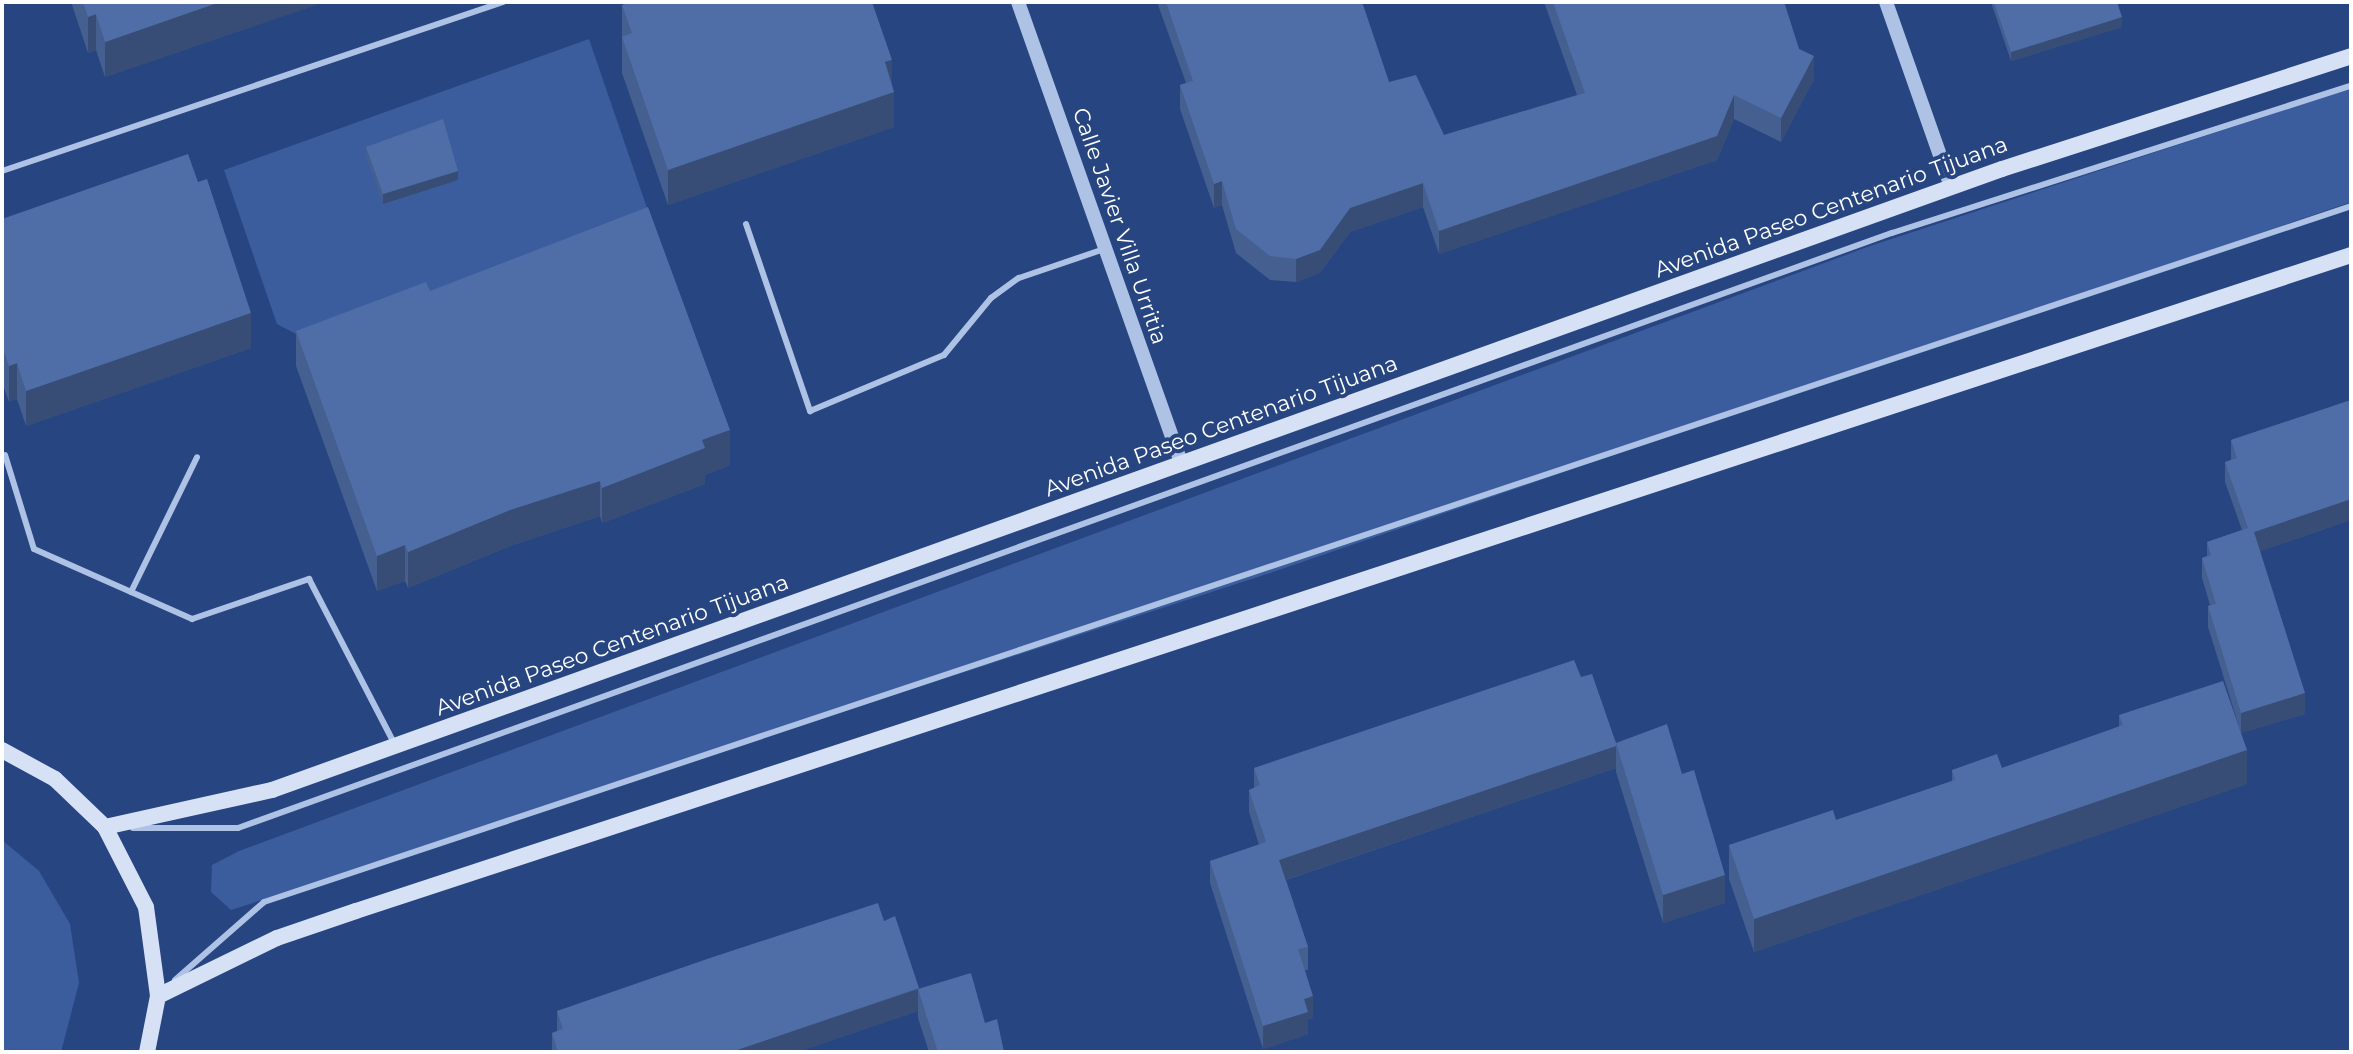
<!DOCTYPE html>
<style>
body{margin:0}
#map{position:relative;width:2353px;height:1054px;overflow:hidden;background:#274580;font-family:Montserrat,sans-serif}
div>[style]{position:absolute}
[style*='--x']{left:calc(var(--x)*1px);top:calc(var(--y)*1px);width:calc(var(--w)*1px);rotate:calc(var(--a)*1deg)}
.green>*{inset:0;background:#3c5d9d}
.service>*{height:6px;margin:-3px;padding:0 3px;transform-origin:3px;border-radius:3px;background:#aec2e6}
.tertiary>*{height:14px;margin:-7px;padding:0 7px;transform-origin:7px;border-radius:7px;background:#aec2e6}
.secondary>*{height:16px;margin:-8px;padding:0 8px;transform-origin:8px;border-radius:8px;background:#d7e1f5}
.wall>*{inset:0;background:#445f90}
.shaded-wall>*{inset:0;background:#374d76}
.building>*{inset:0;background:#4f6ea8}
span{translate:-50% -50%;white-space:nowrap;text-align:center;line-height:1.15;-webkit-text-stroke:8px #274580;paint-order:stroke}
.street-label{font-size:22px;color:#fff}
.frame{position:absolute;inset:0;border:4px solid #fff;pointer-events:none}
</style>
<div id="map">
<div class="green">
<div style="clip-path:polygon(589px 39px,648px 211px,315px 344px,277px 324px,224px 170px)"></div>
<div style="clip-path:polygon(2351px 88px,2351px 202px,1270px 573px,231px 910px,211px 892px,212px 865px,239px 851px,1870px 246px)"></div>
<div style="clip-path:polygon(2px 840px,39px 871px,70px 924px,79px 983px,61px 1052px,2px 1052px)"></div>
</div>
<div class="service">
<div style="--x:2;--y:171;--w:529;--a:-18.64"></div>
<div style="--x:746;--y:224;--w:198;--a:71.1"></div>
<div style="--x:810;--y:411;--w:145;--a:-22.7"></div>
<div style="--x:944;--y:355;--w:74;--a:-50.5"></div>
<div style="--x:991;--y:298;--w:34;--a:-36"></div>
<div style="--x:1019;--y:278;--w:90;--a:-18.8"></div>
<div style="--x:5;--y:455;--w:98;--a:72.9"></div>
<div style="--x:34;--y:549;--w:173;--a:23.9"></div>
<div style="--x:192;--y:619;--w:124;--a:-18.9"></div>
<div style="--x:309;--y:579;--w:185;--a:62.6"></div>
<div style="--x:131;--y:592;--w:150;--a:-63.9"></div>
<div style="--x:133;--y:828;--w:105;--a:0"></div>
<div style="--x:238;--y:828;--w:1758;--a:-19.79"></div>
<div style="--x:1892;--y:233;--w:482;--a:-17.8"></div>
<div style="--x:175;--y:980;--w:118;--a:-41.2"></div>
<div style="--x:264;--y:902;--w:2200;--a:-18.44"></div>
</div>
<div class="tertiary">
<div style="--x:1018;--y:2;--w:489;--a:70.5"></div>
<div style="--x:1886;--y:2;--w:196;--a:70.6"></div>
</div>
<div class="secondary">
<div style="--x:2;--y:750;--w:60;--a:28.7"></div>
<div style="--x:55;--y:779;--w:69;--a:43.8"></div>
<div style="--x:105;--y:827;--w:90;--a:62.9"></div>
<div style="--x:146;--y:907;--w:90;--a:82.3"></div>
<div style="--x:158;--y:996;--w:57;--a:101.1"></div>
<div style="--x:105;--y:827;--w:171;--a:-12.5"></div>
<div style="--x:272;--y:790;--w:1838;--a:-19.75"></div>
<div style="--x:2002;--y:169;--w:367;--a:-17.9"></div>
<div style="--x:158;--y:996;--w:132;--a:-26"></div>
<div style="--x:277;--y:938;--w:83;--a:-18.9"></div>
<div style="--x:356;--y:911;--w:2100;--a:-18.2"></div>
</div>
<div class="wall">
<div style="clip-path:polygon(71px 2px,324px 2px,105px 77px,96px 50px,88px 53px)"></div>
<div style="clip-path:polygon(1157px 2px,1362px 2px,1389px 82px,1444px 135px,1577px 95px,1544px 2px,1784px 2px,1799px 49px,1814px 79px,1781px 142px,1734px 119px,1717px 160px,1439px 254px,1423px 207px,1350px 232px,1320px 273px,1296px 282px,1270px 280px,1236px 253px,1222px 205px,1214px 208px,1180px 109px,1180px 85px,1186px 83px)"></div>
<div style="clip-path:polygon(1991px 2px,2117px 2px,2122px 27px,2011px 61px)"></div>
<div style="clip-path:polygon(622px 5px,892px 84px,894px 127px,668px 205px,622px 73px)"></div>
<div style="clip-path:polygon(366px 147px,458px 180px,383px 204px,366px 157px)"></div>
<div style="clip-path:polygon(2px 219px,251px 348px,26px 426px,17px 399px,9px 402px,2px 382px)"></div>
<div style="clip-path:polygon(430px 291px,730px 465px,705px 475px,705px 484px,602px 523px,600px 516px,510px 546px,408px 588px,405px 581px,377px 591px,296px 366px,296px 331px)"></div>
<div style="clip-path:polygon(2351px 400px,2351px 520px,2260px 551px,2305px 714px,2241px 733px,2208px 627px,2208px 606px,2210px 605px,2202px 578px,2202px 558px,2207px 556px,2207px 542px,2242px 530px,2225px 482px,2225px 462px,2231px 460px,2231px 440px)"></div>
<div style="clip-path:polygon(1581px 677px,1616px 743px,1682px 774px,1725px 903px,1663px 923px,1616px 772px,1616px 768px,1286px 880px,1308px 947px,1308px 970px,1305px 970px,1313px 1018px,1308px 1019px,1308px 1034px,1263px 1049px,1210px 883px,1210px 861px,1259px 845px,1249px 812px,1249px 790px,1254px 788px,1254px 768px)"></div>
<div style="clip-path:polygon(2119px 715px,2247px 784px,1754px 952px,1729px 879px,1729px 845px,1836px 820px,1952px 781px,1952px 770px,2002px 768px,2119px 727px)"></div>
<div style="clip-path:polygon(884px 921px,919px 989px,985px 1023px,1004px 1052px,929px 1052px,918px 1018px,918px 1011px,797px 1052px,552px 1052px,552px 1033px,557px 1031px,557px 1011px)"></div>
</div>
<div class="shaded-wall">
<div style="clip-path:polygon(220px 2px,324px 2px,105px 77px,105px 42px)"></div>
<div style="clip-path:polygon(96px 14px,96px 50px,88px 53px,88px 17px)"></div>
<div style="clip-path:polygon(2122px 17px,2122px 27px,2011px 61px,2011px 52px)"></div>
<div style="clip-path:polygon(1814px 56px,1814px 79px,1781px 142px,1781px 118px)"></div>
<div style="clip-path:polygon(892px 60px,892px 92px,894px 92px,894px 127px,668px 205px,668px 170px)"></div>
<div style="clip-path:polygon(1734px 95px,1734px 119px,1717px 160px,1439px 254px,1439px 231px)"></div>
<div style="clip-path:polygon(458px 171px,458px 180px,383px 204px,383px 194px)"></div>
<div style="clip-path:polygon(1222px 181px,1222px 205px,1214px 208px,1214px 184px)"></div>
<div style="clip-path:polygon(1423px 183px,1423px 207px,1350px 232px,1320px 273px,1296px 282px,1296px 259px,1350px 208px)"></div>
<div style="clip-path:polygon(251px 313px,251px 348px,26px 426px,26px 391px)"></div>
<div style="clip-path:polygon(17px 363px,17px 399px,9px 402px,9px 366px)"></div>
<div style="clip-path:polygon(730px 430px,730px 465px,705px 475px,705px 484px,602px 523px,602px 488px,702px 440px)"></div>
<div style="clip-path:polygon(600px 481px,600px 516px,510px 546px,408px 588px,408px 552px,510px 510px)"></div>
<div style="clip-path:polygon(2351px 499px,2351px 520px,2254px 553px,2254px 532px)"></div>
<div style="clip-path:polygon(405px 545px,405px 581px,377px 591px,377px 556px)"></div>
<div style="clip-path:polygon(2305px 693px,2305px 714px,2241px 733px,2241px 713px)"></div>
<div style="clip-path:polygon(1616px 746px,1616px 768px,1279px 882px,1279px 860px)"></div>
<div style="clip-path:polygon(2247px 750px,2247px 784px,1754px 952px,1754px 919px)"></div>
<div style="clip-path:polygon(1725px 875px,1725px 903px,1663px 923px,1663px 895px)"></div>
<div style="clip-path:polygon(918px 989px,918px 1011px,797px 1052px,731px 1052px)"></div>
<div style="clip-path:polygon(1313px 996px,1313px 1018px,1308px 1019px,1308px 1034px,1263px 1049px,1263px 1026px,1304px 999px)"></div>
</div>
<div class="building">
<div style="clip-path:polygon(83px 2px,220px 2px,105px 42px,96px 14px,88px 17px)"></div>
<div style="clip-path:polygon(632px 2px,872px 2px,892px 60px,885px 62px,894px 92px,668px 170px,622px 37px,632px 33px,622px 5px)"></div>
<div style="clip-path:polygon(1166px 2px,1362px 2px,1389px 82px,1416px 75px,1444px 135px,1585px 93px,1553px 2px,1784px 2px,1799px 49px,1814px 56px,1781px 118px,1734px 95px,1717px 136px,1439px 231px,1423px 183px,1350px 208px,1320px 250px,1296px 259px,1270px 256px,1236px 229px,1222px 181px,1214px 184px,1180px 85px,1193px 81px)"></div>
<div style="clip-path:polygon(1994px 2px,2117px 2px,2122px 17px,2011px 52px)"></div>
<div style="clip-path:polygon(443px 119px,458px 171px,383px 194px,366px 147px)"></div>
<div style="clip-path:polygon(188px 154px,198px 182px,207px 179px,251px 313px,26px 391px,17px 363px,9px 366px,2px 346px,2px 219px)"></div>
<div style="clip-path:polygon(648px 207px,730px 430px,702px 440px,705px 448px,602px 488px,600px 481px,510px 510px,408px 552px,405px 545px,377px 556px,296px 331px,426px 282px,430px 291px)"></div>
<div style="clip-path:polygon(2351px 400px,2351px 499px,2254px 532px,2305px 693px,2241px 713px,2208px 606px,2216px 604px,2202px 558px,2211px 555px,2207px 542px,2248px 528px,2225px 462px,2237px 458px,2231px 440px)"></div>
<div style="clip-path:polygon(1574px 660px,1581px 677px,1592px 674px,1617px 746px,1616px 743px,1616px 746px,1279px 860px,1308px 947px,1298px 949px,1313px 996px,1304px 999px,1308px 1012px,1263px 1026px,1210px 861px,1266px 842px,1249px 790px,1260px 785px,1254px 768px)"></div>
<div style="clip-path:polygon(2223px 681px,2247px 750px,1754px 919px,1729px 845px,1833px 810px,1836px 820px,1955px 780px,1952px 770px,1997px 754px,2002px 768px,2123px 725px,2119px 715px)"></div>
<div style="clip-path:polygon(1667px 724px,1682px 774px,1694px 770px,1725px 875px,1663px 895px,1616px 743px)"></div>
<div style="clip-path:polygon(878px 903px,884px 921px,895px 916px,919px 988px,731px 1052px,558px 1052px,552px 1033px,563px 1029px,557px 1011px,710px 958px)"></div>
<div style="clip-path:polygon(971px 973px,985px 1023px,997px 1019px,1004px 1052px,938px 1052px,918px 989px)"></div>
</div>
<div class="street-label">
<span style="left:1831px;top:207px;rotate:-20deg">Avenida Paseo Centenario Tijuana</span>
<span style="left:1120px;top:226px;rotate:71deg">Calle Javier Villa Urritia</span>
<span style="left:1221px;top:426px;rotate:-20deg">Avenida Paseo Centenario Tijuana</span>
<span style="left:612px;top:645px;rotate:-20deg">Avenida Paseo Centenario Tijuana</span>
</div>
<div class="frame"></div>
</div>
